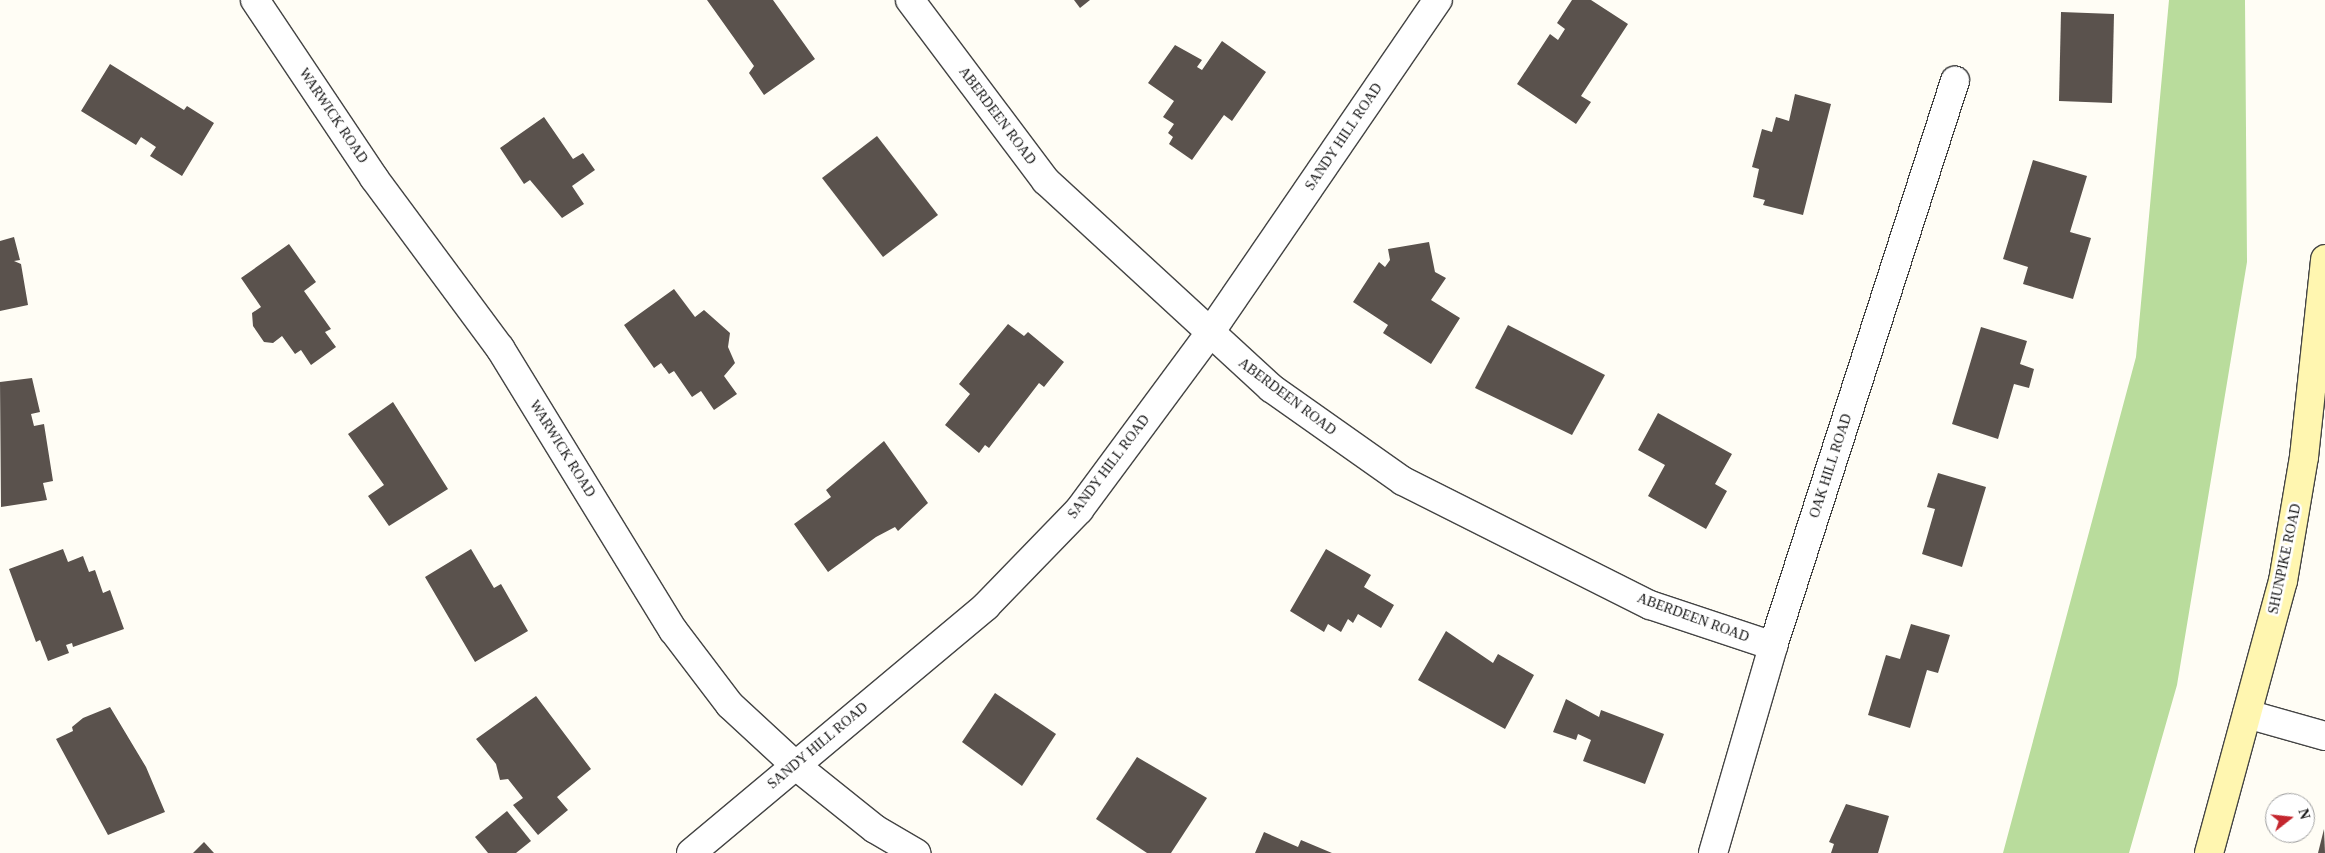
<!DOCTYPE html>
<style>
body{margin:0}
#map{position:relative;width:2325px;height:853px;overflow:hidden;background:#fffdf5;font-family:"Times New Roman",serif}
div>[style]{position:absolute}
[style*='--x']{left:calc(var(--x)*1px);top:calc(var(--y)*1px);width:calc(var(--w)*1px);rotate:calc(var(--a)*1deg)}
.forest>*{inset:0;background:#b9dc9c}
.building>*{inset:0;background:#5a524d}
.roads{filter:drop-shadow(1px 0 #444) drop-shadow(-1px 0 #444) drop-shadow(0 1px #444) drop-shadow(0 -1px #444)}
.minor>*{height:28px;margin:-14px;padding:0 14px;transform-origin:14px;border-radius:14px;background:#fff}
.secondary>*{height:28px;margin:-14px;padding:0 14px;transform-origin:14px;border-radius:14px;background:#fff6b0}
span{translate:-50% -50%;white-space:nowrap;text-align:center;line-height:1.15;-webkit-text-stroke:5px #fff;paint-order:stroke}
.street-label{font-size:14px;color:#111}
.north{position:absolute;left:2265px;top:793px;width:50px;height:50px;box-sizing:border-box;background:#fff;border:1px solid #a0a0a0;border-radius:50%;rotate:74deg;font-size:14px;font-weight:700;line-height:20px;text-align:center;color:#111}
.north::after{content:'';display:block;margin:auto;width:18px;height:22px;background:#c4262e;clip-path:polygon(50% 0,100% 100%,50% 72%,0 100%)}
</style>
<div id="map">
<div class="forest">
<div style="clip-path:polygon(2169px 0,2245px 0,2247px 262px,2177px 685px,2129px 853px,2003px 853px,2136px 357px)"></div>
</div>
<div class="building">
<div style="clip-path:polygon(707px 0,773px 0,815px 59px,764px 95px,749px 73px,754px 66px)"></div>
<div style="clip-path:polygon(1074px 0,1090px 0,1080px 8px)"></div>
<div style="clip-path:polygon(1572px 0,1591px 0,1628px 24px,1581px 96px,1591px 102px,1576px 124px,1517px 84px,1550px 34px,1558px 40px,1565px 29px,1557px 23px)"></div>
<div style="clip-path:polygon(2061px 12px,2114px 14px,2112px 103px,2059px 101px)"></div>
<div style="clip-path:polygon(1222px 41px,1266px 72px,1232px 121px,1224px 115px,1192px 160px,1169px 144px,1173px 137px,1168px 133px,1174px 124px,1163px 117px,1174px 101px,1148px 83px,1175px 45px,1202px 60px,1197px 67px,1202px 70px)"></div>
<div style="clip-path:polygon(110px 64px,184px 110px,187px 106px,214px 123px,182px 176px,150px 156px,156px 147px,141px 137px,136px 145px,81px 111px)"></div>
<div style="clip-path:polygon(1795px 94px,1831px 104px,1803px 215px,1763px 205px,1765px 200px,1753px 197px,1759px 169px,1752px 167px,1762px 129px,1772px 132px,1776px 117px,1789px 121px)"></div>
<div style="clip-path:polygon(544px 117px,573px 159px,583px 153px,595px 170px,572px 186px,584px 204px,562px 218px,530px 180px,524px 184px,500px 148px)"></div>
<div style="clip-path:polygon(877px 136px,938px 215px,883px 257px,822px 178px)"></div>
<div style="clip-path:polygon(2033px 160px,2087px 176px,2070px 232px,2091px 238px,2073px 299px,2023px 284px,2028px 267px,2003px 259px)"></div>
<div style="clip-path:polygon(14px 237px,20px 260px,14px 261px,21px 264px,28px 305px,0 311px,0 241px)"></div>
<div style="clip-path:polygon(1429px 242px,1435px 272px,1446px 278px,1431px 300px,1460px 318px,1431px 364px,1383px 333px,1388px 325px,1353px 302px,1379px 262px,1385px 267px,1390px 260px,1388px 249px)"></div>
<div style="clip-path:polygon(289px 244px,316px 282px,304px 291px,331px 329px,325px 332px,336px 347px,311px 365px,301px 350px,295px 354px,282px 336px,273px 343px,264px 342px,253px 326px,252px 313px,261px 307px,241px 278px)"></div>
<div style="clip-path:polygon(674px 289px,695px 317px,704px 310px,730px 333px,728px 347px,735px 363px,724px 376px,737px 394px,714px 410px,701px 391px,692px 397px,674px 371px,669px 374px,661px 363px,654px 368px,624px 325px)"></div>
<div style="clip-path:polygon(1008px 324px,1024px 336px,1028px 332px,1064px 362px,1044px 387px,1039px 383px,989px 448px,985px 445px,979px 453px,945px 425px,970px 394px,959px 384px)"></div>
<div style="clip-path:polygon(1508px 325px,1605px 375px,1572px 435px,1475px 388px)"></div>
<div style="clip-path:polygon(1981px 327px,2027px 341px,2020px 364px,2034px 369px,2029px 388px,2014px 384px,1998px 439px,1952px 424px)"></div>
<div style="clip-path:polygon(32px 378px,40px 412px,31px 414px,34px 426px,44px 424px,53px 481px,43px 483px,47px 500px,1px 507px,0 382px)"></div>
<div style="clip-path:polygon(393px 402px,448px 489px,389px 526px,368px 496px,384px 485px,348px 434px)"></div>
<div style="clip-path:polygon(1658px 413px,1732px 454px,1715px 484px,1727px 491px,1706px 529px,1648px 496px,1665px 465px,1638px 450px)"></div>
<div style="clip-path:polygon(884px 441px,928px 503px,898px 531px,895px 527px,876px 537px,828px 572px,794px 524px,831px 497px,826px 490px)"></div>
<div style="clip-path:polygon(1938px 473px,1986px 487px,1962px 567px,1922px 554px,1935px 509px,1927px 507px)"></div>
<div style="clip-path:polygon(63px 549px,68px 562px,83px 556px,89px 572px,95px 570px,103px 593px,110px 590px,124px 629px,73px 647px,72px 643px,66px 645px,69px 653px,48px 661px,40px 640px,36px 642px,9px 569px)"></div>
<div style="clip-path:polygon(471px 549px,494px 588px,501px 584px,528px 631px,475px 662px,425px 577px)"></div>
<div style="clip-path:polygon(1326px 549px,1371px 575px,1364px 587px,1394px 605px,1381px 628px,1358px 614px,1353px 623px,1348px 619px,1341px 632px,1328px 624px,1324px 632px,1290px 611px)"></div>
<div style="clip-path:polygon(1911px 624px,1950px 635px,1938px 673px,1927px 670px,1910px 728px,1868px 715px,1886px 655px,1900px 659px)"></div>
<div style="clip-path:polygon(1446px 631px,1493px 663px,1498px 654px,1534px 675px,1505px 729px,1418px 680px)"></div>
<div style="clip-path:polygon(995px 693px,1056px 734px,1022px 786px,962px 742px)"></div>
<div style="clip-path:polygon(536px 696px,591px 769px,557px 797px,568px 810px,538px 835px,513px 805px,523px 798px,508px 779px,500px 780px,496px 764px,476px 739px)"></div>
<div style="clip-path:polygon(1566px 699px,1599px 717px,1601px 710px,1664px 734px,1645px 784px,1583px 761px,1591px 740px,1578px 734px,1576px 740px,1553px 732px)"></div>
<div style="clip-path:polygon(110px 707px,146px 767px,165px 812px,108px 835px,56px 739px,73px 731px,72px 727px,83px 718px)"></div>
<div style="clip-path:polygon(1137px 757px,1207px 798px,1171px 853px,1147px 853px,1096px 819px)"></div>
<div style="clip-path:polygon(1846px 804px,1889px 816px,1878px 853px,1831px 853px,1834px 844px,1829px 842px)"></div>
<div style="clip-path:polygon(507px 811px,531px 841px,516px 853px,488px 853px,475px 837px)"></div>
<div style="clip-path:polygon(2324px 829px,2325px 853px,2318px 853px)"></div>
<div style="clip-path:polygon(1264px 832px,1298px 847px,1301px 840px,1332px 853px,1255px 853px)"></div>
<div style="clip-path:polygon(204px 842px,214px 853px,193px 853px)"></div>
</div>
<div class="roads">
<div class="minor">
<div style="--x:255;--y:0;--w:214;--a:56.2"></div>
<div style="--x:374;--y:178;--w:212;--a:53.5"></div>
<div style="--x:500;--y:348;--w:331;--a:58.5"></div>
<div style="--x:673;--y:630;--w:94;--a:52.8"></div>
<div style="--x:730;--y:705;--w:88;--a:42.7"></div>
<div style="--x:795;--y:765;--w:102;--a:38.7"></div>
<div style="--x:875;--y:829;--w:48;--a:30.3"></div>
<div style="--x:910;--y:0;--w:226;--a:53.1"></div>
<div style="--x:1046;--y:181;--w:306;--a:42.6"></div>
<div style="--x:1271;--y:388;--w:161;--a:35.2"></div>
<div style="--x:1403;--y:481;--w:276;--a:26.7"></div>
<div style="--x:1650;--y:605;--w:130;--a:18.4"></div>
<div style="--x:2247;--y:714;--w:81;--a:15.8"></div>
<div style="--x:691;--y:853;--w:385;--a:-39.9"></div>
<div style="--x:986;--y:606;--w:134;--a:-45.9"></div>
<div style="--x:1079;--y:510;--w:219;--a:-53.5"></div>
<div style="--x:1209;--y:334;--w:405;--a:-55.6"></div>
<div style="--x:1713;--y:853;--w:216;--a:-73.8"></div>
<div style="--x:1773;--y:646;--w:594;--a:-72.15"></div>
</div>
<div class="secondary">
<div style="--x:2209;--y:853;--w:282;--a:-74.8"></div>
<div style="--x:2283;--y:581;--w:126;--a:-80.4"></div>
<div style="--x:2304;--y:457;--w:199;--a:-83.9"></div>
</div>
</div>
<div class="street-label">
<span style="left:333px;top:116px;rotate:56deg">WARWICK ROAD</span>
<span style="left:997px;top:116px;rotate:53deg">ABERDEEN ROAD</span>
<span style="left:1344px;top:137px;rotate:-56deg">SANDY HILL ROAD</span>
<span style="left:1287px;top:397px;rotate:37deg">ABERDEEN ROAD</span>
<span style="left:562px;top:449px;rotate:58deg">WARWICK ROAD</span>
<span style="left:1831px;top:466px;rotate:-72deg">OAK HILL ROAD</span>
<span style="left:1109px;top:467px;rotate:-53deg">SANDY HILL ROAD</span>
<span style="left:2285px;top:559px;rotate:-78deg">SHUNPIKE ROAD</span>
<span style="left:1693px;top:618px;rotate:20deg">ABERDEEN ROAD</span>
<span style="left:818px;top:746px;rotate:-40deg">SANDY HILL ROAD</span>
</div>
<div class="north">N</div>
</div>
